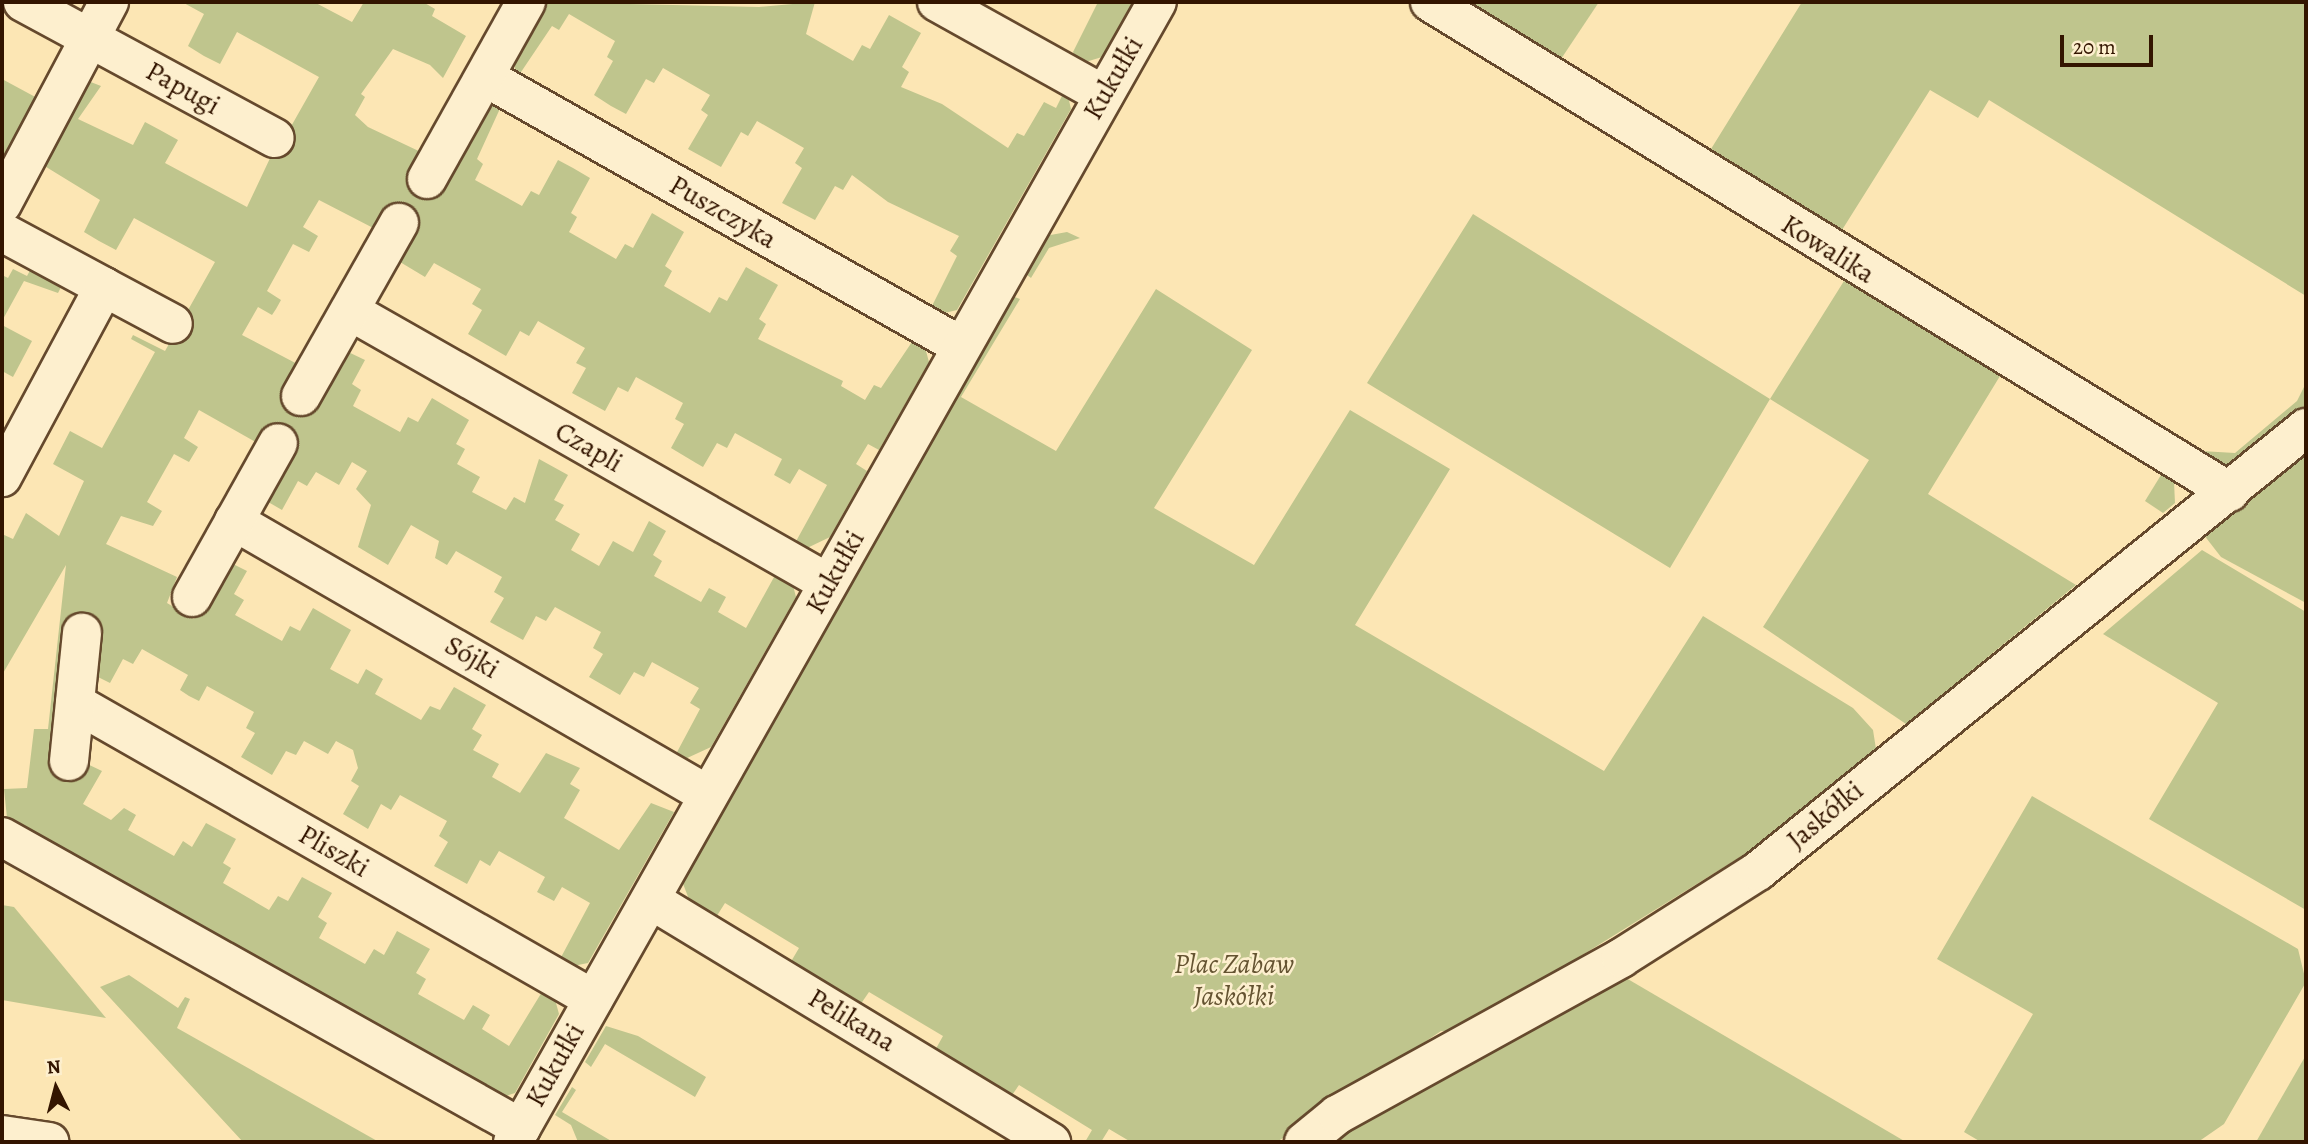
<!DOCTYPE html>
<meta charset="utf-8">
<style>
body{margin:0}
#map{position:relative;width:2308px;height:1144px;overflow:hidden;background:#fce6b4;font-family:Alegreya,serif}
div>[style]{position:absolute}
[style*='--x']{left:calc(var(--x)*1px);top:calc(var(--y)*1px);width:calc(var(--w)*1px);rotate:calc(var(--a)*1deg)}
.green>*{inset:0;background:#bfc58d}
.roads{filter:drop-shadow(2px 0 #65492d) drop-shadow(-2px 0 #65492d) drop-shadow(0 2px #65492d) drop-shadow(0 -2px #65492d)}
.minor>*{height:38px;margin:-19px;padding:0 19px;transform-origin:19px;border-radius:19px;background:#fdefce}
span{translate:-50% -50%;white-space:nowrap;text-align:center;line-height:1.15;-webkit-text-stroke:5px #fdefce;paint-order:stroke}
.street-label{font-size:28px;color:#331500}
.park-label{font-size:28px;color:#645331;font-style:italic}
.frame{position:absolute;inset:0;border:4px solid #331500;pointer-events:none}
.north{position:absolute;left:21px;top:1053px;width:70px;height:70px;-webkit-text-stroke:5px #fdefce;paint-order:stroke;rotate:354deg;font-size:19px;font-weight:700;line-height:28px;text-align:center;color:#331500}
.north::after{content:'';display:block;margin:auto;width:24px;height:32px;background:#331500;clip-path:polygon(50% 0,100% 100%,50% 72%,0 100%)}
.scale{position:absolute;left:2060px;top:35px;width:93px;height:32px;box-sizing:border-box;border:4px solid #331500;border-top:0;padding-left:9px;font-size:21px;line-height:24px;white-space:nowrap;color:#331500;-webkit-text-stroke:5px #fdefce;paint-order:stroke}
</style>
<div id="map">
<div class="green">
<div style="clip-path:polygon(182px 2px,314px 2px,352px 22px,364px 2px,423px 2px,435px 9px,432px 16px,466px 36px,443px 78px,430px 65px,393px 49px,361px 94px,365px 97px,355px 115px,368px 127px,425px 154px,484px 109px,503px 102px,477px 159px,483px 164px,475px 180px,522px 206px,531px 191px,539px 195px,558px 160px,573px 168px,590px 178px,571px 213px,577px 217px,569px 232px,616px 259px,625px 244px,633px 248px,652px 213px,684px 232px,665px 266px,672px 271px,664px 286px,710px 313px,719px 297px,727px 301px,746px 267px,778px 285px,759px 319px,766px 324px,758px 339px,843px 381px,841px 386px,865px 400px,874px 385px,881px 388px,916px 336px,923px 340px,929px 362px,879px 450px,868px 444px,856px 464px,867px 471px,830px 537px,803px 550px,794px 545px,827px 485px,799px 469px,790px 484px,783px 480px,774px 475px,782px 459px,735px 433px,727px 448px,717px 443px,703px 467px,696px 463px,671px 448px,684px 424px,675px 419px,683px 403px,636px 377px,628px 392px,618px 387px,605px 411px,572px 393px,586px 368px,576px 363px,585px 348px,538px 321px,529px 336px,520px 331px,506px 356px,468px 334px,482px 310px,472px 304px,481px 289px,434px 263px,425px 277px,395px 259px,379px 231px,319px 200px,303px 227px,318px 236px,309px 252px,293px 244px,267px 291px,281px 300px,276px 309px,272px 315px,258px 307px,242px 335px,303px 367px,344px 350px,365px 360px,352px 384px,361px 390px,353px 406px,400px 432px,408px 417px,418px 422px,432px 398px,469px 420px,456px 444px,465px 449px,457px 464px,480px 477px,472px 492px,506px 510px,514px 497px,525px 503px,539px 459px,568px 475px,554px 500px,564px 505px,555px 520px,580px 534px,571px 550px,599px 566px,613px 541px,633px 552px,649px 521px,666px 531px,653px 555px,662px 561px,654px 576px,701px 602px,709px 588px,726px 597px,718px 612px,746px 628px,779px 568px,790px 574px,796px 597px,711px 747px,685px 759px,676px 754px,700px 709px,690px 703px,699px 688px,652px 662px,644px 677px,634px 672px,620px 695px,589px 677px,603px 654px,593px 648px,601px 632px,555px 607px,546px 621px,536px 616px,523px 640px,490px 622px,504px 598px,494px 592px,502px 577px,456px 551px,447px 565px,435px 558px,439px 541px,411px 525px,388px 565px,358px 547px,371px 505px,356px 489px,367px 471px,352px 462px,339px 485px,316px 472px,307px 486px,298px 481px,282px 510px,263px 499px,296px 437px,271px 423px,259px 444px,199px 410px,184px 438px,198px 447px,189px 462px,174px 454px,147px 502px,162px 511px,153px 526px,121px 516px,106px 544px,177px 577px,167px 603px,194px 619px,225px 560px,247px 571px,234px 594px,244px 600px,235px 615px,282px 641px,290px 626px,300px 631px,313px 608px,351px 630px,330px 669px,358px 684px,366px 669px,383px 679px,375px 694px,421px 720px,430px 706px,440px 710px,454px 687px,486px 705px,472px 729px,482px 735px,473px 750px,499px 764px,492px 777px,520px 793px,546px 753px,580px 768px,570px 784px,580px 790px,564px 818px,619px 850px,651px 803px,674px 812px,588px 963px,568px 967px,559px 961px,590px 903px,562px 887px,554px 901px,537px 892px,545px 877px,499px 851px,490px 866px,480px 860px,467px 884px,434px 866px,448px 842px,439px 836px,447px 821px,400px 795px,391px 810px,381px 804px,368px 829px,343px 814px,359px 786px,351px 781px,358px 768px,353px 750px,336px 741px,328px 754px,304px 741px,296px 755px,286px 751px,272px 775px,241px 757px,255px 733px,246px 728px,254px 712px,207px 686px,199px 701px,189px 696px,180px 690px,188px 675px,142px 649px,133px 664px,123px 659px,110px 683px,96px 676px,81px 761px,102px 771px,83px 804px,111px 820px,124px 808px,136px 815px,128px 830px,174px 856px,183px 841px,192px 847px,206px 823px,236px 839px,223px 863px,231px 868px,223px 883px,269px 910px,278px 896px,288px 901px,302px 877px,332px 893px,318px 917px,327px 923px,319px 938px,365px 964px,374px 949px,384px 955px,397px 931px,430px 949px,416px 973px,426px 979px,418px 994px,464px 1020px,473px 1005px,490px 1015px,482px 1029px,509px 1046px,545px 987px,553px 992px,559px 1014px,515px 1093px,503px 1097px,7px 818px,4px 789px,27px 788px,34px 729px,48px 729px,66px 565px,2px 675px,2px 534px,13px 539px,26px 513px,59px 536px,84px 481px,53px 464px,70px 431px,102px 448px,155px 352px,131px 339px,133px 335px,165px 351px,215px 262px,134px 218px,116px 250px,99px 241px,84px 232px,100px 200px,38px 162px,83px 79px,101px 86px,78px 119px,133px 145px,145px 122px,160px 130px,178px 140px,165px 163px,247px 207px,272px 154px,281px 158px,288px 146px,294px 133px,289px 130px,319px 77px,237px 32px,220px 64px,204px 56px,188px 46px,204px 14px)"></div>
<div style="clip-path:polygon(544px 2px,759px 7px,815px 2px,806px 34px,853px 61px,862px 45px,870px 49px,889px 15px,921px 33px,902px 67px,909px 72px,901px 87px,942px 104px,1008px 148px,1017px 133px,1024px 136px,1044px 102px,1056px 108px,1066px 88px,1071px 109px,957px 310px,936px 315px,929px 312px,957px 256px,950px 251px,959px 236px,888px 202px,852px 175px,843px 190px,835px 186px,815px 220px,782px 203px,802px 168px,795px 163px,804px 148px,757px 121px,748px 136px,741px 132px,721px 167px,688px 149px,708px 115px,701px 110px,710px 95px,663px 68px,654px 83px,646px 79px,626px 114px,611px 106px,594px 95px,613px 61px,607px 57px,615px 41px,569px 14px,559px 30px,552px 26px,517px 78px,513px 59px)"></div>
<div style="clip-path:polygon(1098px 2px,1133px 2px,1102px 57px,1079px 64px,1073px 52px)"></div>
<div style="clip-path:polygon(1459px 2px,1599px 2px,1559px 62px)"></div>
<div style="clip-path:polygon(1802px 2px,2306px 2px,2306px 296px,1989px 100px,1978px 118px,1930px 90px,1842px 230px,1711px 149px)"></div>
<div style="clip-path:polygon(2px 79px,39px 99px,7px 158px,2px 155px)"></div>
<div style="clip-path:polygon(1473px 214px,1770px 399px,1844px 281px,2000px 376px,1928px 494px,2076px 585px,1906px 724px,1763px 627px,1869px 460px,1770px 399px,1670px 568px,1367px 383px)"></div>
<div style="clip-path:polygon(1067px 232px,1080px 238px,1049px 248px,1031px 278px,1022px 271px,1045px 236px)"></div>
<div style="clip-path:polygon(33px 265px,63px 283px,58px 293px,24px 281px,2px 321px,2px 275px,8px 278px,13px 269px,27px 276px)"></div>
<div style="clip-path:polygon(1156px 289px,1252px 350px,1154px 508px,1254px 565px,1350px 410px,1450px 469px,1355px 625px,1604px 771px,1703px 616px,1853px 708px,1873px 730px,1876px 749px,1841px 784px,1745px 854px,1460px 1031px,1441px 1031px,1277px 1142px,1131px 1142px,1109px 1129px,1101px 1142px,1085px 1142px,1092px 1130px,1019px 1085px,1008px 1101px,933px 1054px,943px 1036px,869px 992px,858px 1008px,789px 965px,799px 948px,725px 903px,713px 922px,692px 907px,680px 876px,1009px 295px,1020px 299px,961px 397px,1056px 451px)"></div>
<div style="clip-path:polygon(2px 325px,32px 341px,13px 377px,2px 371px)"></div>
<div style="clip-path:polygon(2306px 383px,2306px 408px,2238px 463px,2222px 466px,2197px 457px,2201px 451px,2235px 453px,2297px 401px)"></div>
<div style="clip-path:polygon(2306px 446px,2306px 603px,2221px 557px,2200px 530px)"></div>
<div style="clip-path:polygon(2161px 475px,2174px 482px,2175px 503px,2163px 513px,2145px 501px)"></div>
<div style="clip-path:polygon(2202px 550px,2306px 612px,2306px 910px,2149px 819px,2218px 703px,2103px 634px)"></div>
<div style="clip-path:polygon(2032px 796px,2298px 949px,2306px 982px,2224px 1124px,2198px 1142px,1981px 1142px,1964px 1132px,2033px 1014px,1937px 959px)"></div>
<div style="clip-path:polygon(2px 905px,14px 907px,106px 1018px,2px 1000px)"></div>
<div style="clip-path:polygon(129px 975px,178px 1008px,185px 997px,190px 999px,177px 1028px,379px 1142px,243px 1142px,100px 987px)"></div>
<div style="clip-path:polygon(1626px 978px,1906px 1142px,1325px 1142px,1362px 1117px)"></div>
<div style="clip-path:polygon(606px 1026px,638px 1036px,706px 1077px,695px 1097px,605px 1044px,591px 1067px,585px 1062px)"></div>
<div style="clip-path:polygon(2306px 1055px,2306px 1142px,2256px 1142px)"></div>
<div style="clip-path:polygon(572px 1087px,576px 1090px,562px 1112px,613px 1142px,578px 1142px,571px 1125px,555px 1115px)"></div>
</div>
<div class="roads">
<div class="minor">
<div style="--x:23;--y:2;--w:286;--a:28.4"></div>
<div style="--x:937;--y:2;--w:191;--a:29.1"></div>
<div style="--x:1430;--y:2;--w:938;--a:31.49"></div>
<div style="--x:485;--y:77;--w:547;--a:29.47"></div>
<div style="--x:427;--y:179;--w:203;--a:-60.8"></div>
<div style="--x:2;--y:204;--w:229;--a:-62.1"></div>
<div style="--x:2;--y:232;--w:116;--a:28.3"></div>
<div style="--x:104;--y:287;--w:216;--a:118.2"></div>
<div style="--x:104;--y:287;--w:78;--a:28.2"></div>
<div style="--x:350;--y:311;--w:550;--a:29.64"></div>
<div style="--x:301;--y:396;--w:199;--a:-60.5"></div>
<div style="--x:234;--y:521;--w:547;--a:30.03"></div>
<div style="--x:192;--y:597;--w:176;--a:-60.8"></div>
<div style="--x:75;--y:703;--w:597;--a:29.74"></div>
<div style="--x:69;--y:761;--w:129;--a:-84.2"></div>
<div style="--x:2;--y:837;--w:595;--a:29.28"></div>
<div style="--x:651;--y:900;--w:468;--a:31.2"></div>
<div style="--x:2;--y:1135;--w:48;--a:8.5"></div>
<div style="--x:513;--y:1142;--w:1309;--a:-60.54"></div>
<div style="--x:1304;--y:1142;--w:43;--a:-39.3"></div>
<div style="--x:1337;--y:1115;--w:325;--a:-28.9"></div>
<div style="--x:1621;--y:958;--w:162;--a:-32.4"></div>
<div style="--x:1758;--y:871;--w:705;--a:-38.95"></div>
</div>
</div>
<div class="street-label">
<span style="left:1113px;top:78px;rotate:-60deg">Kukułki</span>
<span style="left:183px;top:88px;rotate:29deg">Papugi</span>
<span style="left:723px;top:212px;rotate:30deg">Puszczyka</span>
<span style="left:1828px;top:249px;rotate:32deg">Kowalika</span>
<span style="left:589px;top:447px;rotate:30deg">Czapli</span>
<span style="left:835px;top:572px;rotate:-61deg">Kukułki</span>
<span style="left:472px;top:657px;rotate:30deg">Sójki</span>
<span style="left:1825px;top:815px;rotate:-40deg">Jaskółki</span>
<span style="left:334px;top:851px;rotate:30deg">Pliszki</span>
<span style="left:852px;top:1020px;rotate:31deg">Pelikana</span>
<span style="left:555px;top:1065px;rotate:-61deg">Kukułki</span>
</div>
<div class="park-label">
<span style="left:1234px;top:980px">Plac Zabaw<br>Jaskółki</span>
</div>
<div class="frame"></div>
<div class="north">N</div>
<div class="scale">20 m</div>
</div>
